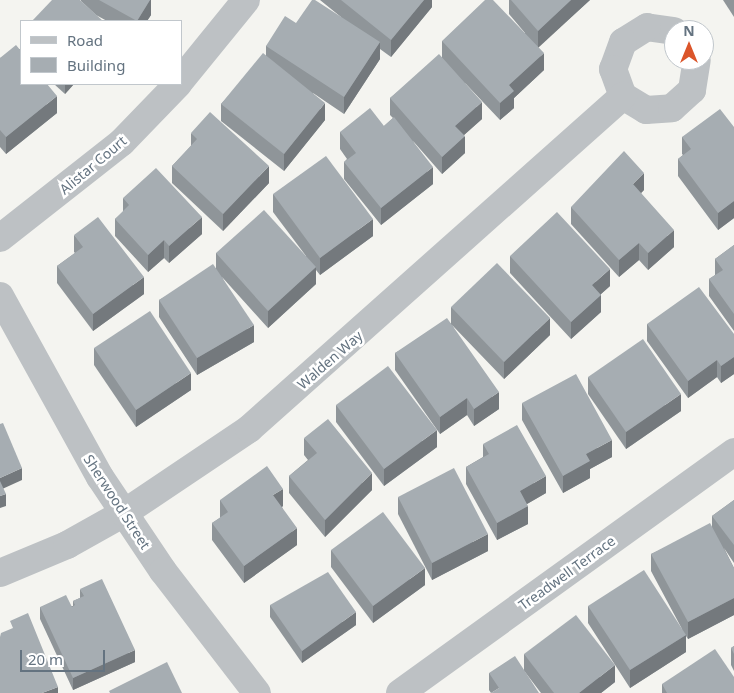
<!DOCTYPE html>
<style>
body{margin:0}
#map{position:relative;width:734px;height:693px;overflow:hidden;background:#f4f4f0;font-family:"Noto Sans",sans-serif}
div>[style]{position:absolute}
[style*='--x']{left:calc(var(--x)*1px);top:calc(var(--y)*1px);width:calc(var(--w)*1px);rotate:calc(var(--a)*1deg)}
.minor>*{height:28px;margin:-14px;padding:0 14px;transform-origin:14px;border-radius:14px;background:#bdc1c4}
.wall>*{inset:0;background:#8f9599}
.shaded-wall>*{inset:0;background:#74797d}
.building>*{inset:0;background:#a6adb2}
span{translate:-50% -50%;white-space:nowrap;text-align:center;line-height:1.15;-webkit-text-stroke:5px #fff;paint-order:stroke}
.street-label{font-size:14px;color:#647380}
.legend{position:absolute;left:20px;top:20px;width:162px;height:65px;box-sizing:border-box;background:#fff;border:1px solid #c1c7cc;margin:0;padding:6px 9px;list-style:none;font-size:15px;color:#647380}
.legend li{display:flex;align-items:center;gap:10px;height:25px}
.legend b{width:25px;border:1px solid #c1c7cc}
.north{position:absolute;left:664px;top:20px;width:50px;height:50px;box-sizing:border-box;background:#fff;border:1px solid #c1c7cc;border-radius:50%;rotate:0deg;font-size:14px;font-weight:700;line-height:20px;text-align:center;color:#647380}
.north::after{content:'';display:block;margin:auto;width:18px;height:22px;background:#db552a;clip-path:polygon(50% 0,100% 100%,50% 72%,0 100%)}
.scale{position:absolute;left:20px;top:650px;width:85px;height:22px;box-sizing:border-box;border:2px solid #647380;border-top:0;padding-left:6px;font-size:15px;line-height:18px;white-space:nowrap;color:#647380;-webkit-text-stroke:4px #fff;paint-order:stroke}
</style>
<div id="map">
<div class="minor">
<div style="--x:674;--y:31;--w:27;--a:-172"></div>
<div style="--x:647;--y:27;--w:28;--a:148"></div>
<div style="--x:623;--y:42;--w:29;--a:110"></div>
<div style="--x:613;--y:69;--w:29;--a:70"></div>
<div style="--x:623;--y:96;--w:27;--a:31"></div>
<div style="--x:646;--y:110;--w:26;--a:-4"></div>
<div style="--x:672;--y:108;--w:27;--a:-42"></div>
<div style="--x:692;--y:90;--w:30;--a:-81"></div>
<div style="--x:181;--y:80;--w:103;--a:-50.9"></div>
<div style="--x:0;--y:238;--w:155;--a:-38.2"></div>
<div style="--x:122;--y:142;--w:81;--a:-46"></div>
<div style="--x:0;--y:296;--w:207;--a:61.1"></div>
<div style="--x:100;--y:477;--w:113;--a:56.2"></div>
<div style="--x:163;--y:571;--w:154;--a:52.4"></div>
<div style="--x:0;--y:573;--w:73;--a:-22.7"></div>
<div style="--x:67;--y:545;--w:65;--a:-29.3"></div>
<div style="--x:124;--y:513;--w:151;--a:-33.9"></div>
<div style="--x:249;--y:429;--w:501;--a:-41.68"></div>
<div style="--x:400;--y:693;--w:412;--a:-35.8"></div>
</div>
<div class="wall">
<div style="clip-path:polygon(81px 0,151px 0,151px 15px,147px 21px,107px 21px,96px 15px,81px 1px)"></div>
<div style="clip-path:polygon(320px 0,432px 0,432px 7px,391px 57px,380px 49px,380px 59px,344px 114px,313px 93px,325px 120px,284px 171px,221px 121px,221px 104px,266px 56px,266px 46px,341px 17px)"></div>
<div style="clip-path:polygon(509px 0,590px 0,538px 47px,544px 70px,514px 98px,514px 108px,500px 120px,465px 83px,482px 119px,464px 135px,465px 153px,442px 174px,413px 141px,433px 184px,381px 225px,344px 179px,344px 162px,347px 159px,340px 149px,340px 132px,384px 126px,393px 118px,390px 115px,390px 98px,442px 57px,442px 41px,525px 33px,509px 14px)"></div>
<div style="clip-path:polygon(723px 0,734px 0,734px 17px)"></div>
<div style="clip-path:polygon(21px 32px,21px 84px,57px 113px,6px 154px,0 147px,0 58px,20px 49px,20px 34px)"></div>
<div style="clip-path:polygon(54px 84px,74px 84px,65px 94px)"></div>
<div style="clip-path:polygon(734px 127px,734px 218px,718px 230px,678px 176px,678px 159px,683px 155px,682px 154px,682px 137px)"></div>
<div style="clip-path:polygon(191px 133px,269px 183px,223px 231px,172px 183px,172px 166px,191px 146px)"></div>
<div style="clip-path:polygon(644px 190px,641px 193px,674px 247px,648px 270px,639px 260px,619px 277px,571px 224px,571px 207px)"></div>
<div style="clip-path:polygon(273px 194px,373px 236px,320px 275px,316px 270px,316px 284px,268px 328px,222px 277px,254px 342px,197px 375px,159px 317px,159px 300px,216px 268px,216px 253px,306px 256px,273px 212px)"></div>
<div style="clip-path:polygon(123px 198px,202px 234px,169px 263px,164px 258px,148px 272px,115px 236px,115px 219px,123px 212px)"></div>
<div style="clip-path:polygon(74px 235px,144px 294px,93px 331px,57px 283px,57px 266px,75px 253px,74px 252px)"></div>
<div style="clip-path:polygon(734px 245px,734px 331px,709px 296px,709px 279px,715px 275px,715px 259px)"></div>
<div style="clip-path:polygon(510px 256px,610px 286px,601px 294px,601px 312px,571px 339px,510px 273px)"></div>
<div style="clip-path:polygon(451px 307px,550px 335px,504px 379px,452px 325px,499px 409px,474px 426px,467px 415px,440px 434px,395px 370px,395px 353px,451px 323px)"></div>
<div style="clip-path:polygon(647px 324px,734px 334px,734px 374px,721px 383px,717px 377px,688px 398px,647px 341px)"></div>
<div style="clip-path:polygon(94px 348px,191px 390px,136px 427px,94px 365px)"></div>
<div style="clip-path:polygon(588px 377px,681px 411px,626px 449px,588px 394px)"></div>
<div style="clip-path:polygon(522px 403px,612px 457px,590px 469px,590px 478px,563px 493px,522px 420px)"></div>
<div style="clip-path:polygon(336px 405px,437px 447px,384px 486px,336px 422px)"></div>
<div style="clip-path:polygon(304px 438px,372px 490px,325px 537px,289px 493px,289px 476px,308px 460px,304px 455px)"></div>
<div style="clip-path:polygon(483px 444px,546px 493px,527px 504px,528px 524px,497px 540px,466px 484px,466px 467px,483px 457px)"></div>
<div style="clip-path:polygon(398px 497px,488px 551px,432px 580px,398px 514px)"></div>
<div style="clip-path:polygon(220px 500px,283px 506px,282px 507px,297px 545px,244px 583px,212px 540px,212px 523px,220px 518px)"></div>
<div style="clip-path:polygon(734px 500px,734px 563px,724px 548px,734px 568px,734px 615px,688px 639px,686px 636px,686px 652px,630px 688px,588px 623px,588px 606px,682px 629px,651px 571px,651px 554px,712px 527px,712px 516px)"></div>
<div style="clip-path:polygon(331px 550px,425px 585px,373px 623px,331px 567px)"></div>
<div style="clip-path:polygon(80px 589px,135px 662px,73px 690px,40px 619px,40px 607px,73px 606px,73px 601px,80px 598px)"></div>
<div style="clip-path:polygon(270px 605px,356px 625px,302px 663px,270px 617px)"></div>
<div style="clip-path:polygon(734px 646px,734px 671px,731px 665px,731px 648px)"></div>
<div style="clip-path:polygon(524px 654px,615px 682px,601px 693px,541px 693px,525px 672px,491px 693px,489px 690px,489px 673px,524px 671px)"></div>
<div style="clip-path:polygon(662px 684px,734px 693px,662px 693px)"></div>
</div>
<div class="shaded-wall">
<div style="clip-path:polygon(150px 0,151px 0,151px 15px,147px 21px,137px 21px)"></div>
<div style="clip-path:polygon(424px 0,432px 0,432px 7px,391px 57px,391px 40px)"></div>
<div style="clip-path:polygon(571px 0,590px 0,538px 48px,538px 31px)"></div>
<div style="clip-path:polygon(380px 42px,380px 59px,344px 114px,344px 97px)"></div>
<div style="clip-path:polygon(544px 53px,544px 70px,514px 98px,514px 108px,500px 120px,500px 103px,509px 85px)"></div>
<div style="clip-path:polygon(65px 84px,74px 84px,65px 94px)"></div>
<div style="clip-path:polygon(57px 96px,57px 113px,6px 154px,6px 137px)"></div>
<div style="clip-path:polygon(482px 102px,482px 119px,455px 143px,455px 126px)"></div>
<div style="clip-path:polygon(325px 103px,325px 120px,284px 171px,284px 154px)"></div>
<div style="clip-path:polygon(465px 136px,465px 153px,442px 174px,442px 157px)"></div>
<div style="clip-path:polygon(269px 166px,269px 183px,223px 231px,223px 214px)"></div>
<div style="clip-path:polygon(433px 167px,433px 184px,381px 225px,381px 208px)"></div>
<div style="clip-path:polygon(644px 173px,644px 190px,633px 201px,633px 184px)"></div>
<div style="clip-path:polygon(734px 201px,734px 218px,718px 230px,718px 213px)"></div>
<div style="clip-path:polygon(202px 217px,202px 234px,169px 263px,169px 246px)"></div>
<div style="clip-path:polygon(373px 219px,373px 236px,320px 275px,320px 258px)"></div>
<div style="clip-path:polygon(674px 230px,674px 247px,648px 270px,648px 253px)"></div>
<div style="clip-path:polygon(164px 240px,164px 258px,148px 272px,148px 255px)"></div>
<div style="clip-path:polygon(639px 243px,639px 260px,619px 277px,619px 260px)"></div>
<div style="clip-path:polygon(316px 267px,316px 284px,268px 328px,268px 311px)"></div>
<div style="clip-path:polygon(610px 269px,610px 286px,592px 302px,592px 285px)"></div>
<div style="clip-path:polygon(144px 277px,144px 294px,93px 331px,93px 314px)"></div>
<div style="clip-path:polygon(601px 295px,601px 312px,571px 339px,571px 322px)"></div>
<div style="clip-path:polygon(550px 318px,550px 335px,504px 379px,504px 362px)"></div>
<div style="clip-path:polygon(254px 325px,254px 342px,197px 375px,197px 358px)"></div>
<div style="clip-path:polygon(734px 357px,734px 374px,721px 383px,721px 366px)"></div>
<div style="clip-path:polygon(717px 360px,717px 377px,688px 398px,688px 381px)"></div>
<div style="clip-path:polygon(191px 373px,191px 390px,136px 427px,136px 410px)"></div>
<div style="clip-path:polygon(499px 392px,499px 409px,474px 426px,474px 409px)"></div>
<div style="clip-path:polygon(681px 394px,681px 411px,626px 449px,626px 432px)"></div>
<div style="clip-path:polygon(467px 398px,467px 415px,440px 434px,440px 417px)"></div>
<div style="clip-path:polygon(437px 430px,437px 447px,384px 486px,384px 469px)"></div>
<div style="clip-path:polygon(612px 440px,612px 457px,590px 469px,590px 478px,563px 493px,563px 476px,586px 454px)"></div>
<div style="clip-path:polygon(22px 468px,22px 480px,0 490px,0 478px)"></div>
<div style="clip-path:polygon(372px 473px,372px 490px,325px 537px,325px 520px)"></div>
<div style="clip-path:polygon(546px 476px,546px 493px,520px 508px,520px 491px)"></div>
<div style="clip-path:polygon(283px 489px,283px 506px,273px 512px,273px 495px)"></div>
<div style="clip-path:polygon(6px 494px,6px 506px,0 508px,0 496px)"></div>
<div style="clip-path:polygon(528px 506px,528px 524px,497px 540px,497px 523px)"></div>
<div style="clip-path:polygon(297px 528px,297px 545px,244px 583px,244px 566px)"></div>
<div style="clip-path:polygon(488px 534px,488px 551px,432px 580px,432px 563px)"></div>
<div style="clip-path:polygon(425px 568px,425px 585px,373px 623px,373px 606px)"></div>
<div style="clip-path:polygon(734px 598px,734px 615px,688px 639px,688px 622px)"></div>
<div style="clip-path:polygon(356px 612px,356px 625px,302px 663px,302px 651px)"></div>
<div style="clip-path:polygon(686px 635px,686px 652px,630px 688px,630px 670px)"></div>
<div style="clip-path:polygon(135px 650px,135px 662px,73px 690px,73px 678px)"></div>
<div style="clip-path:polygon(615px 665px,615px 682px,601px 693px,579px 693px)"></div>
<div style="clip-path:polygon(58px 687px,58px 693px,42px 693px)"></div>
</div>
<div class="building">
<div style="clip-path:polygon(52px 0,80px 0,103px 21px,32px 21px)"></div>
<div style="clip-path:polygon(99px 0,150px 0,137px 21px)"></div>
<div style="clip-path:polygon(312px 0,315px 0,380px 42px,344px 97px,266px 46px,285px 16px,296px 23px)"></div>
<div style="clip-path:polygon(341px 0,424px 0,391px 40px)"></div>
<div style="clip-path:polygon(485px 0,493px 0,544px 53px,509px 85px,514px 91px,500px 103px,442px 41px)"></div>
<div style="clip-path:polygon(511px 0,571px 0,538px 31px)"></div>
<div style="clip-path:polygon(16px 45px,21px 51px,21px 84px,47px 84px,57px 96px,6px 137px,0 130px,0 58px)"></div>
<div style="clip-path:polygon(263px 53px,325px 103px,284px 154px,221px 104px)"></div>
<div style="clip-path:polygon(439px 54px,482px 102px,455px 126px,465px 136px,442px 157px,390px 98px)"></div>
<div style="clip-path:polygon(370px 108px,384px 126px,394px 117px,433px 167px,381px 208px,344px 162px,356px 153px,340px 132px)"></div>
<div style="clip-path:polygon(720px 109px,734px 127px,734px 201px,718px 213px,678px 159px,691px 149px,682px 137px)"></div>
<div style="clip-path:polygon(210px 112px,269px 166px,223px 214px,172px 166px,197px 139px,191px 133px)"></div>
<div style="clip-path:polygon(624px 151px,644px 173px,633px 184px,674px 230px,648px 253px,639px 243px,619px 260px,571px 207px)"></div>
<div style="clip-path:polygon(326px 156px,373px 219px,320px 258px,273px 194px)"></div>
<div style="clip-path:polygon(156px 168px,202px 217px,169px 246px,164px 240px,148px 255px,115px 219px,129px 205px,123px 198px)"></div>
<div style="clip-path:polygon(264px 210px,316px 267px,268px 311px,216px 253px)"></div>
<div style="clip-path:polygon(557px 212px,610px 269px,592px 285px,601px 295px,571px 322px,510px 256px)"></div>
<div style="clip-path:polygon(98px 217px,144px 277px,93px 314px,57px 266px,83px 247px,74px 235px)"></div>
<div style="clip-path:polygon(734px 245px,734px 314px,709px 279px,723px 270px,715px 259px)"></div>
<div style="clip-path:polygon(497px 263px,550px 318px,504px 362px,451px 307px)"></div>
<div style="clip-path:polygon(213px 264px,254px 325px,197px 358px,159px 300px)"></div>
<div style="clip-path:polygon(699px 287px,734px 334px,734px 357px,721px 366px,717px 360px,688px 381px,647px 324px)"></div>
<div style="clip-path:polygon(150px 311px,191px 373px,136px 410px,94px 348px)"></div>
<div style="clip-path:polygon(447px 318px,499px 392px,474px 409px,467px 398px,440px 417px,395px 353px)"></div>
<div style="clip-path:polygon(643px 339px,681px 394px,626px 432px,588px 377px)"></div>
<div style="clip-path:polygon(388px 366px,437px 430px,384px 469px,336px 405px)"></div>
<div style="clip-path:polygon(576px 374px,612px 440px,586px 454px,590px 461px,563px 476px,522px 403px)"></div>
<div style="clip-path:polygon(328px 419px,372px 473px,325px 520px,289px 476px,317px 453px,304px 438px)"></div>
<div style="clip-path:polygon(3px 423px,22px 468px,0 478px,0 424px)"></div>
<div style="clip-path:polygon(517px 425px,546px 476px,520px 491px,528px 506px,497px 523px,466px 467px,489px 454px,483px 444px)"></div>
<div style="clip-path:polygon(267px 466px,283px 489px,273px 495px,297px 528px,244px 566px,212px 523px,228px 512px,220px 500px)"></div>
<div style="clip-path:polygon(454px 468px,488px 534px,432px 563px,398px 497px)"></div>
<div style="clip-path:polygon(0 481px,6px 494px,0 496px)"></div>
<div style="clip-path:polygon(734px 500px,734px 545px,712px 516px)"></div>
<div style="clip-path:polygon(383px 512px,425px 568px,373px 606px,331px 550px)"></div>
<div style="clip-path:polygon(710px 523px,734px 568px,734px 598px,688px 622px,651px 554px)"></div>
<div style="clip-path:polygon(644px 570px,686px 635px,630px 670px,588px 606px)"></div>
<div style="clip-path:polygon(328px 572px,356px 612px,302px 651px,270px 605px)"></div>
<div style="clip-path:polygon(102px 579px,135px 650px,73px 678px,40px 607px,66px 595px,72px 607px,75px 605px,73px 601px,84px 596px,80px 589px)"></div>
<div style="clip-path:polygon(28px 613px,58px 687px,42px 693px,0 693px,0 637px,1px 633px,13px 628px,10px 621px)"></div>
<div style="clip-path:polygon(576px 615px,615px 665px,579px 693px,554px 693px,524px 654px)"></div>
<div style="clip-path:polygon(734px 646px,734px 654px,731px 648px)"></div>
<div style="clip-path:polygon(715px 649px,734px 677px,734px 693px,667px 693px,662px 684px)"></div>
<div style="clip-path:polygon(515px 656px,539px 693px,491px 693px,499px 688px,489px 673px)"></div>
<div style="clip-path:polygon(167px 662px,182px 693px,110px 693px,109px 691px)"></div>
</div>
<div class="street-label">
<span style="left:93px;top:165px;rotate:-40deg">Alistar Court</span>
<span style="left:330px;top:360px;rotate:-41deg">Walden Way</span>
<span style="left:117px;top:502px;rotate:57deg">Sherwood Street</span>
<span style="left:567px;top:573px;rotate:-36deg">Treadwell Terrace</span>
</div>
<ul class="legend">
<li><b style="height:6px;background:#bdc1c4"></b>Road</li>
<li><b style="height:14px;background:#a6adb2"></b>Building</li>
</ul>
<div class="north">N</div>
<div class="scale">20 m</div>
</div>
